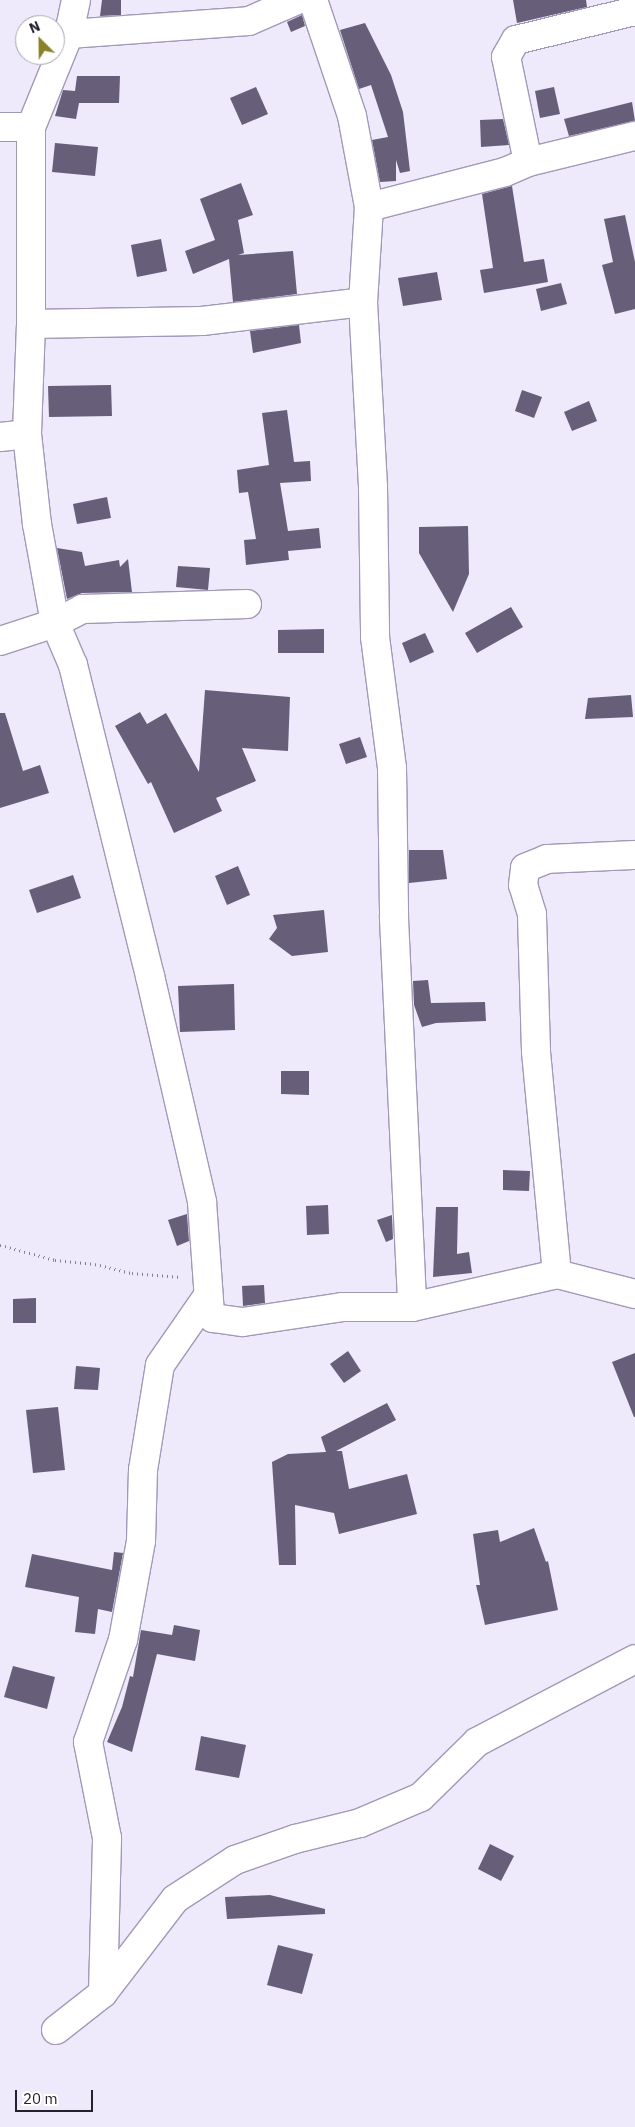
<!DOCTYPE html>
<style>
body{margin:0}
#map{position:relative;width:635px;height:2127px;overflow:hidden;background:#eee9fb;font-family:"IBM Plex Sans",sans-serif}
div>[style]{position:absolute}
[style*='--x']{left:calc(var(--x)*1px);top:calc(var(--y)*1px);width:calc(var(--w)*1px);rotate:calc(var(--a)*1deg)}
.building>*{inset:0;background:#675e79}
.path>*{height:3px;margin-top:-1.5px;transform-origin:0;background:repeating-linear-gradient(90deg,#827e8c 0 1px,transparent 0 5px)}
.roads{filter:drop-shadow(1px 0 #a299b6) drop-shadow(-1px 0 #a299b6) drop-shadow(0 1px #a299b6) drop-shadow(0 -1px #a299b6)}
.minor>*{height:28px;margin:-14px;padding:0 14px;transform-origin:14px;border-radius:14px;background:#fff}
span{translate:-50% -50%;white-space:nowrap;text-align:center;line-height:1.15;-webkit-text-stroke:5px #fff;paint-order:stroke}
.north{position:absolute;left:15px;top:15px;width:50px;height:50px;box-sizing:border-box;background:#fff;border:1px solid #a7a6ab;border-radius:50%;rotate:337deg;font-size:14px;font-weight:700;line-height:20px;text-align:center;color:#24212c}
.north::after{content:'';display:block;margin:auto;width:18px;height:22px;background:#8a8128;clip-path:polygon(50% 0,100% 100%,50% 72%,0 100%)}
.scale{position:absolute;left:15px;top:2090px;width:78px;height:22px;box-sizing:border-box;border:2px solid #24212c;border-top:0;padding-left:6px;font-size:15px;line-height:18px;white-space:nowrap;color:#24212c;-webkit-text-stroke:4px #fff;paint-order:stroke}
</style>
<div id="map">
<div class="building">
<div style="clip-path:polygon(102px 0,121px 0,121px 15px,100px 16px)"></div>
<div style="clip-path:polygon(513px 0,586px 0,587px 7px,517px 23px)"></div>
<div style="clip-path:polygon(302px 15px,305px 26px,291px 32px,287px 22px)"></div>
<div style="clip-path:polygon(365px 23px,391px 75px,403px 112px,410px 171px,400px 173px,396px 160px,396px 181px,380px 182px,372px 140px,388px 137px,371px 85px,359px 89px,340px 30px)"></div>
<div style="clip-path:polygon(77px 76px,120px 76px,119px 103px,79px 103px,76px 119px,55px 116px,63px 90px,75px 91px)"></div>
<div style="clip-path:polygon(256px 87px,268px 114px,242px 125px,230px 98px)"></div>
<div style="clip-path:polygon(554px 87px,560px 114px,540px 118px,535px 91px)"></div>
<div style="clip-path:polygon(632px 102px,635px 121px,569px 136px,564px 119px)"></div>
<div style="clip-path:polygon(503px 119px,509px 145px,481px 147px,480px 120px)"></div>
<div style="clip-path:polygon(55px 143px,98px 147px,95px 176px,52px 172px)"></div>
<div style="clip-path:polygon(241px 183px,253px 215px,238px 220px,244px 253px,238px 255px,293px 251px,297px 294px,233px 302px,229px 259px,193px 274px,185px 251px,215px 240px,200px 199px)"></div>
<div style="clip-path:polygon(512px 186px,524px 262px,544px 259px,548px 282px,484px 293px,480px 270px,493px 268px,482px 194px)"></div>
<div style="clip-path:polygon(625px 215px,635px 262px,635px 309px,615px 314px,602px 265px,613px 262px,604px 219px)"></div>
<div style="clip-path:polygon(161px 239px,167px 271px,137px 277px,131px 245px)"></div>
<div style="clip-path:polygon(437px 272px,442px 300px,403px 306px,398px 278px)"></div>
<div style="clip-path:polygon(561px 283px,567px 304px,541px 311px,536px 289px)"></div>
<div style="clip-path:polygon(299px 325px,301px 343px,253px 353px,250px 331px)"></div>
<div style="clip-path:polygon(111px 385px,112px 416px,49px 417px,48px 386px)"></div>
<div style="clip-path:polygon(522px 390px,542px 397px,534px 418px,515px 411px)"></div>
<div style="clip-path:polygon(589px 401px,597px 421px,572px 431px,564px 412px)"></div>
<div style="clip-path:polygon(287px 410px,294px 462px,310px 461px,311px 481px,280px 483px,288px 531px,319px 528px,321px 548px,288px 551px,289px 560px,246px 565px,244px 540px,256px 539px,248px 492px,239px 493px,237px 470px,269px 465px,262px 413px)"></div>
<div style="clip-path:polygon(107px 497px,111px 518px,77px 524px,73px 504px)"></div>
<div style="clip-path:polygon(468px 526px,469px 574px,453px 612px,419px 553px,419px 527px)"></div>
<div style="clip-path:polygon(57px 548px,82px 552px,85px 566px,119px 560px,120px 567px,128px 559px,132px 592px,82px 593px,67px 599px)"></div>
<div style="clip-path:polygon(178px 566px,210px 568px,208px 590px,176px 587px)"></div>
<div style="clip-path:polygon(511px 607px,523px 627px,477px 653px,465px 633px)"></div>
<div style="clip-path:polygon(324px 629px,324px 653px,278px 653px,278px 630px)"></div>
<div style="clip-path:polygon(425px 633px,434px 652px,410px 663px,402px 643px)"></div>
<div style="clip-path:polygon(205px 690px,290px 697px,288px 751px,242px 748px,256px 781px,216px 798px,222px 811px,174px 833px,151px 782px,148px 784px,115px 726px,140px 712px,147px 724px,166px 713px,199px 772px)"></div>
<div style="clip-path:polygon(631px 695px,633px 717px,585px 719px,588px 698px)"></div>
<div style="clip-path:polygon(0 713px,5px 713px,23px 771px,40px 765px,49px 793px,0 808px)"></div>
<div style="clip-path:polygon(360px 737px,367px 757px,346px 764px,339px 744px)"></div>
<div style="clip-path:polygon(409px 850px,443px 850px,447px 879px,409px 883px)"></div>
<div style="clip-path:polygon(238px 866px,250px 895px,227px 905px,215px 876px)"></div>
<div style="clip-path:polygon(73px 875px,81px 898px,37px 913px,29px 890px)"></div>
<div style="clip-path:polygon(324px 910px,328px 952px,292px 956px,269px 939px,277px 928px,273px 915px)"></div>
<div style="clip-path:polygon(428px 980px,431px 1003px,485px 1002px,486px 1021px,436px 1023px,422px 1027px,414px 1005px,413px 981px)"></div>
<div style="clip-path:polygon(234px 984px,235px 1030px,180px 1032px,178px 986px)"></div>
<div style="clip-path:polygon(281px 1071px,309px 1071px,309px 1095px,281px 1094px)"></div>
<div style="clip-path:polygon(503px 1170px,530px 1171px,529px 1191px,503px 1190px)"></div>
<div style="clip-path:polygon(328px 1205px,329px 1234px,307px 1235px,306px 1206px)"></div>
<div style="clip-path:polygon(436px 1207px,458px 1207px,457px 1254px,469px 1252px,472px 1273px,433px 1277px)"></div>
<div style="clip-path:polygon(187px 1214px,189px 1241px,177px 1246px,168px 1220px)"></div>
<div style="clip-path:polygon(392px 1215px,393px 1239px,386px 1242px,377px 1220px)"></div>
<div style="clip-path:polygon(264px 1285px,265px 1303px,243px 1306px,242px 1286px)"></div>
<div style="clip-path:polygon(36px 1298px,36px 1323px,13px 1323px,13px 1299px)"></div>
<div style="clip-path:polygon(348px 1351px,361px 1371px,344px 1383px,330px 1364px)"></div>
<div style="clip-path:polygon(635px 1353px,635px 1417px,634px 1417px,612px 1362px)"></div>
<div style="clip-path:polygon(76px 1366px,100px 1368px,98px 1390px,74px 1389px)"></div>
<div style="clip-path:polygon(387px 1403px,396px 1420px,336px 1451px,342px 1451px,349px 1489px,407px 1474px,417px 1514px,339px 1534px,334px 1513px,295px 1505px,296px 1565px,279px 1565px,272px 1462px,288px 1454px,326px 1452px,321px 1437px)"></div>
<div style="clip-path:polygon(58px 1407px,65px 1470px,33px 1473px,26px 1410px)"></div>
<div style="clip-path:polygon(534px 1528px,546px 1562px,548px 1561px,558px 1610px,485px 1625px,476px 1585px,480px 1585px,473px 1534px,498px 1530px,500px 1542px)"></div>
<div style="clip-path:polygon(114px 1552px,123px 1553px,112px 1612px,98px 1609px,95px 1634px,75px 1632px,79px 1597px,25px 1587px,32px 1554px,112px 1570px)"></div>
<div style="clip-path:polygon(174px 1625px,200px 1630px,195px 1661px,157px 1654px,132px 1752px,107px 1742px,122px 1707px,130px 1676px,133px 1677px,141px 1630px,172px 1635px)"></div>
<div style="clip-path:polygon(13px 1666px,55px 1677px,47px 1709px,4px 1697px)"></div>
<div style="clip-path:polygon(201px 1736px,246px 1745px,239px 1778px,195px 1770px)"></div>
<div style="clip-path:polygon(490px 1844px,514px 1856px,501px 1881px,478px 1869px)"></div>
<div style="clip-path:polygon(270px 1895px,325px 1909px,325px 1914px,227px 1919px,225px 1897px)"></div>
<div style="clip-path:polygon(278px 1945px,313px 1954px,302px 1994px,267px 1985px)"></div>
</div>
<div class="path">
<div style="--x:0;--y:1245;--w:57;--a:15.3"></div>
<div style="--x:55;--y:1260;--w:40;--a:5.7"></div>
<div style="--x:95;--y:1264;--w:38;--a:14"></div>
<div style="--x:132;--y:1273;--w:49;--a:4.7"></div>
</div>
<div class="roads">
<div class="minor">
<div style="--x:76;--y:0;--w:35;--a:102"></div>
<div style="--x:69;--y:34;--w:100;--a:112.2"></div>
<div style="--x:31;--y:127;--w:197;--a:90"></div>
<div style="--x:31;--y:324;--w:110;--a:92.1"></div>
<div style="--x:27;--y:434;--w:91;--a:83.7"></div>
<div style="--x:37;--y:524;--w:101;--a:79.7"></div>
<div style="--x:55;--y:623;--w:46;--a:66.8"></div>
<div style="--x:73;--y:665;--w:320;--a:76.1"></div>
<div style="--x:150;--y:976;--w:232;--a:77"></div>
<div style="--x:202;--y:1202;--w:111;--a:85.9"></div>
<div style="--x:210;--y:1313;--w:6;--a:59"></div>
<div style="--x:213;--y:1318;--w:30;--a:8"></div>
<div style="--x:243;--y:1322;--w:100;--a:-8.6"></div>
<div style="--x:342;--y:1307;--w:70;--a:0"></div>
<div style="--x:412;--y:1307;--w:149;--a:-12.8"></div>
<div style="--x:557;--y:1274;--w:81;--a:14.4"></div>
<div style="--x:313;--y:0;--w:122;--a:71.4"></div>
<div style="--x:352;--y:116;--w:93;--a:79.4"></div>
<div style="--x:369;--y:207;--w:95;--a:93.6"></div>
<div style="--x:363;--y:302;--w:185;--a:86.9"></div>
<div style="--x:373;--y:487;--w:150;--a:89.2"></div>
<div style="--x:375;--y:637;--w:132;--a:82.6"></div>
<div style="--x:392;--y:768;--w:151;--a:89.2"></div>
<div style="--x:394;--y:919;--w:388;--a:87.3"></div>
<div style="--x:69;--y:34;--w:180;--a:-4.1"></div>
<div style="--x:249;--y:21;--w:52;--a:-23.6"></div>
<div style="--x:0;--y:127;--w:31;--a:0"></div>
<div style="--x:528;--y:162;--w:110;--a:-13.7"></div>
<div style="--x:369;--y:207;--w:140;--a:-14.4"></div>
<div style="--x:505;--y:172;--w:25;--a:-23"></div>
<div style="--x:528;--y:162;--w:107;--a:-101.8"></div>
<div style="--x:506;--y:57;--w:20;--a:-60"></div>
<div style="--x:516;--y:40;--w:122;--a:-13.7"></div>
<div style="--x:31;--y:324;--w:171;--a:-1"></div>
<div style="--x:202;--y:321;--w:162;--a:-6.7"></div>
<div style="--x:0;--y:437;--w:27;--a:-6"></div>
<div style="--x:0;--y:641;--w:58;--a:-18.1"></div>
<div style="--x:55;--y:623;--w:30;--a:-27"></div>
<div style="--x:82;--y:609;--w:165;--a:-1.7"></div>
<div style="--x:557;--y:1274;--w:224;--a:-95.4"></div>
<div style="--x:536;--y:1051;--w:137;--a:-91.7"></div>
<div style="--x:532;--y:914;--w:30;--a:-107"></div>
<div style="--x:523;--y:885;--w:17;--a:-83"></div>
<div style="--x:525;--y:868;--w:24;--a:-22"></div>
<div style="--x:547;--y:859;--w:88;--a:-2.6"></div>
<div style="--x:103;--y:1993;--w:155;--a:-88.5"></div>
<div style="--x:107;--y:1838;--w:98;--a:-101.2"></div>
<div style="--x:88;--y:1742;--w:108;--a:-71.1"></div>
<div style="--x:123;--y:1640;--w:101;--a:-79.7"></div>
<div style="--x:141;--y:1541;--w:71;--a:-88.4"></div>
<div style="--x:143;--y:1470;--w:106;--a:-80.8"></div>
<div style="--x:160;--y:1365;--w:83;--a:-55.3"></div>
<div style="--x:56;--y:2030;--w:60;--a:-38.2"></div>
<div style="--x:103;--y:1993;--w:118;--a:-52.5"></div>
<div style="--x:175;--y:1899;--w:72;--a:-33"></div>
<div style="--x:235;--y:1860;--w:64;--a:-19.3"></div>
<div style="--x:295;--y:1839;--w:67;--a:-13.8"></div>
<div style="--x:360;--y:1823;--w:66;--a:-23.1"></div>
<div style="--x:421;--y:1797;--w:78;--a:-44.5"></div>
<div style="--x:477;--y:1742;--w:178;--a:-27.7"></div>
</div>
</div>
<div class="north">N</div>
<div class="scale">20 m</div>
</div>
